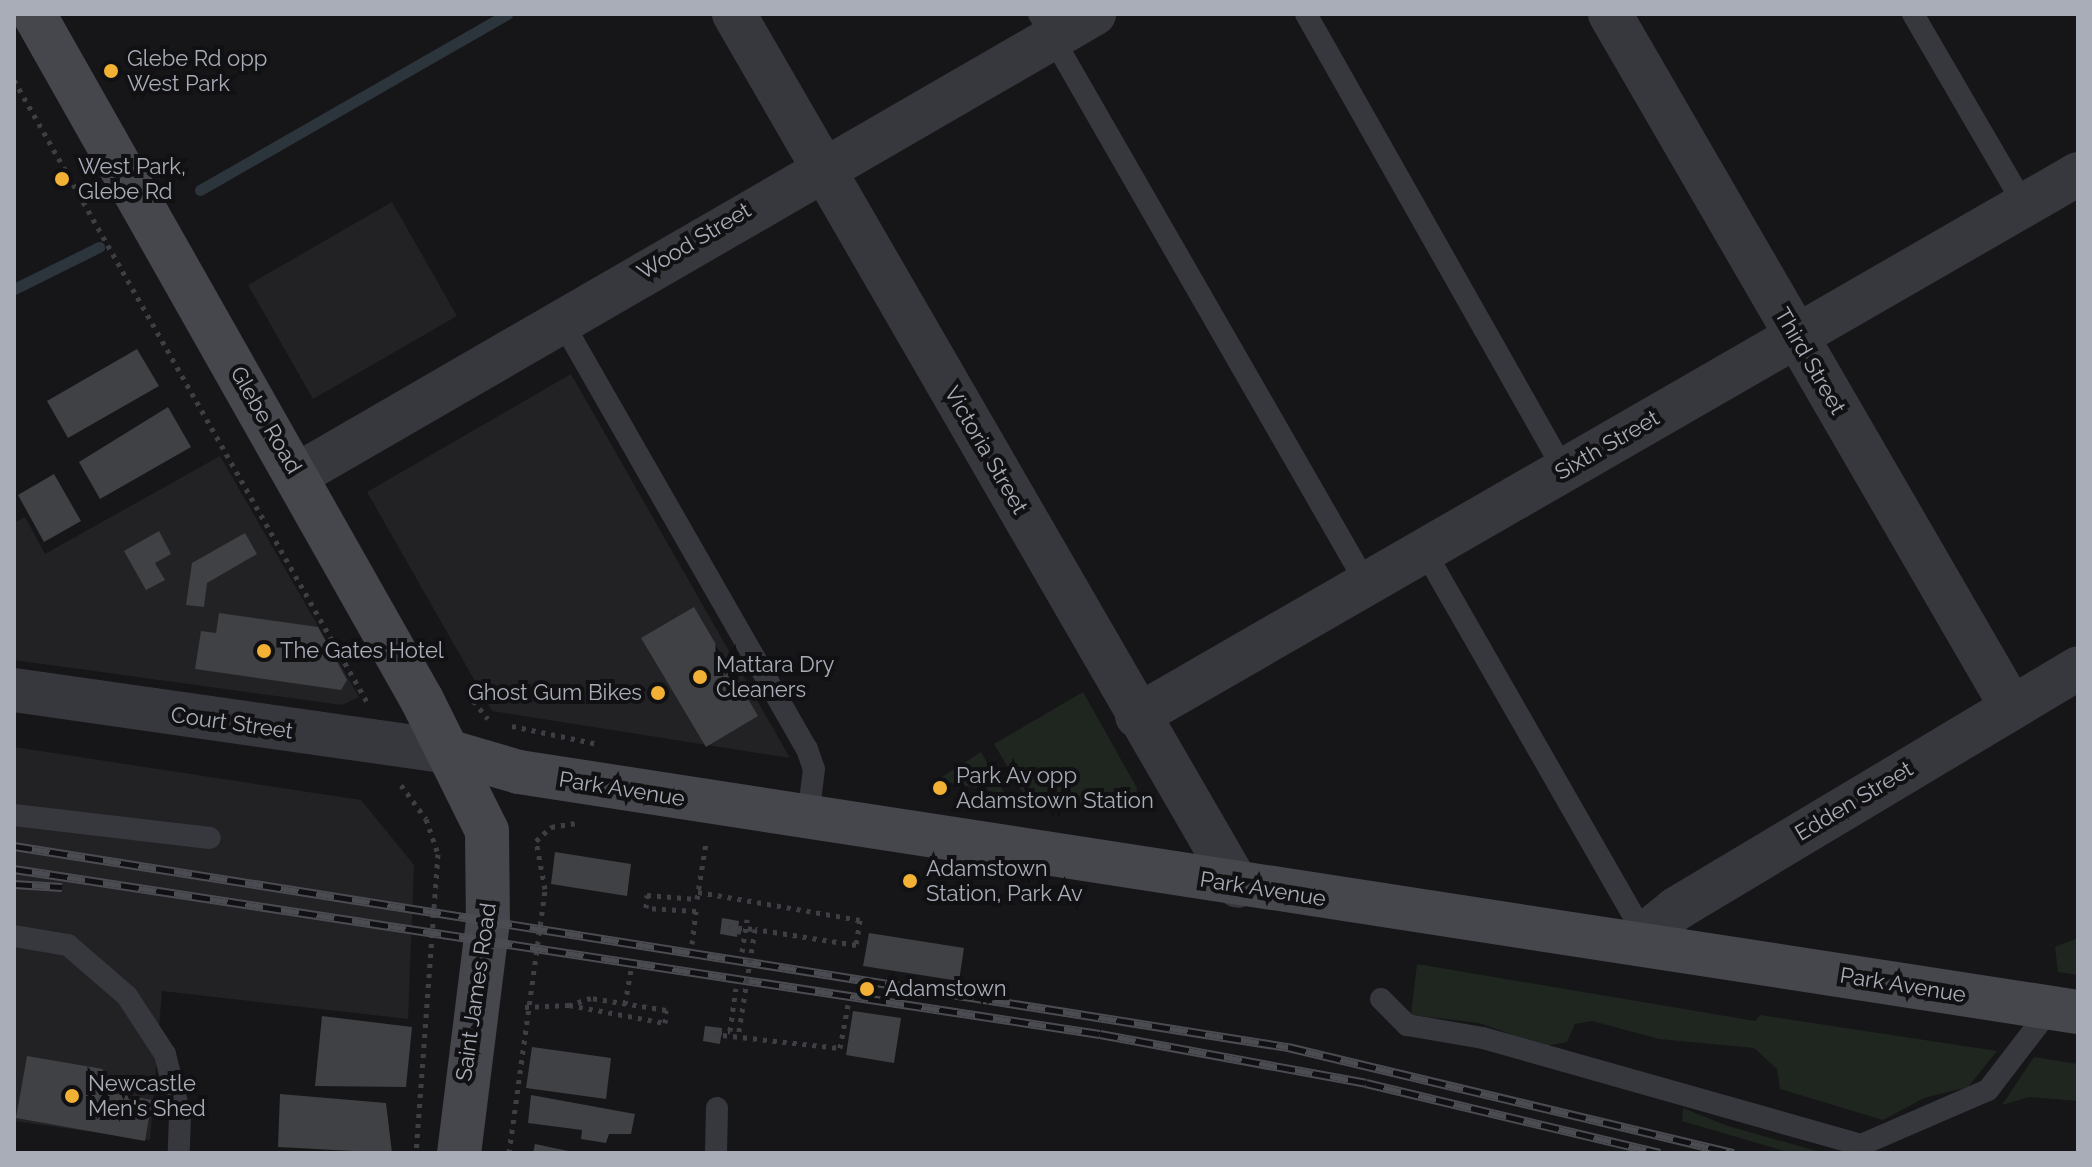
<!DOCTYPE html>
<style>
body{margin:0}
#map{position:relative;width:2092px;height:1167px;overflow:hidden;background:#161618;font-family:Raleway,sans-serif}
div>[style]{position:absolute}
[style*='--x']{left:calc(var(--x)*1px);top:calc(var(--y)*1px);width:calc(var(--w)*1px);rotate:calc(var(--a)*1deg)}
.built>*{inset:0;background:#222225}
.green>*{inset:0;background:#1e261f}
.stream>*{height:11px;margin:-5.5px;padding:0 5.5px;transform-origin:5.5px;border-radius:5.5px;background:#2c353c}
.building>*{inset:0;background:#404145}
.path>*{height:5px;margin-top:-2.5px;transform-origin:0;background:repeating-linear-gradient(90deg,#3d3f44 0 4px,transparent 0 10px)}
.lane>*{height:22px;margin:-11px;padding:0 11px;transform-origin:11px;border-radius:11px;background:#37383d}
.street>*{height:44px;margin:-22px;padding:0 22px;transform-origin:22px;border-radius:22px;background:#37383d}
.secondary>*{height:44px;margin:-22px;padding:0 22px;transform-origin:22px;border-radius:22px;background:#45474d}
.rail>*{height:9px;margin-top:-4.5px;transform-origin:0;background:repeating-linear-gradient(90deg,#111113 0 18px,#4a4c52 0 36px);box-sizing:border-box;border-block:2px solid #4a4c52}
.path-bridge>*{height:5px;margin-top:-2.5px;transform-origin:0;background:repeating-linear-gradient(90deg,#3d3f44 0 4px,transparent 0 10px)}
.dots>*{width:22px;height:22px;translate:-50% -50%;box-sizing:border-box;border:4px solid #111113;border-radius:50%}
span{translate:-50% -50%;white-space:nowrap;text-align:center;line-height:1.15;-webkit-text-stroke:8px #111113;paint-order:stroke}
.poi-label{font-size:22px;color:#a8adb8}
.left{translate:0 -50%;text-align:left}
.right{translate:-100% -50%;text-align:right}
.street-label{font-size:22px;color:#a8adb8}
.frame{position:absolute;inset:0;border:16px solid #a8adb8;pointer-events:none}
</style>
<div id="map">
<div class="built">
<div style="clip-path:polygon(392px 202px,457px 316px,313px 399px,248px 285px)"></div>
<div style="clip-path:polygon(571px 374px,790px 758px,492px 711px,367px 492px)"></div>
<div style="clip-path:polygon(220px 456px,359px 697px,342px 705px,14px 660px,14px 523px,25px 517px,45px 554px)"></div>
<div style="clip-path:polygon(14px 747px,361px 800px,414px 865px,408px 1019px,162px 991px,150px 1140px,14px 1121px)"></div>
</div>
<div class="green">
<div style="clip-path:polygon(1083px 692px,1137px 788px,1134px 809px,1026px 798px,994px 744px)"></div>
<div style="clip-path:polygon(981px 752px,1005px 794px,937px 780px)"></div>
<div style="clip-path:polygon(2078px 938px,2078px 975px,2058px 972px,2055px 947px)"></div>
<div style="clip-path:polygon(1417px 964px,1755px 1021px,1760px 1015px,1997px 1051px,1968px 1087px,1924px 1098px,1883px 1120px,1780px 1089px,1777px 1069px,1754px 1048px,1659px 1039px,1592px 1021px,1575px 1024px,1567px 1042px,1545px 1046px,1479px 1023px,1411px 1015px)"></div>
<div style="clip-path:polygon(2034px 1057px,2078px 1064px,2078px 1101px,2029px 1097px,2002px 1105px)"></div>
<div style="clip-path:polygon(1683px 1108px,1728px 1126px,1824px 1153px,1791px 1153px,1682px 1121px)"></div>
</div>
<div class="stream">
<div style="--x:200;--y:190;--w:354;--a:-29.8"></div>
<div style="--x:14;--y:289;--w:95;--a:-26.3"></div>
</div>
<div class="building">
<div style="clip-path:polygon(137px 349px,159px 386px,68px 438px,47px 401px)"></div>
<div style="clip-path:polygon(168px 407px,191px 447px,100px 499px,79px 462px)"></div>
<div style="clip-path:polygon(54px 474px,81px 521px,44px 542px,18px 495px)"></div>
<div style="clip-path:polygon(159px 531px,171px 554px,155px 563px,165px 580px,146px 590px,124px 551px)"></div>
<div style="clip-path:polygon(245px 533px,257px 554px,207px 583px,204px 607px,186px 605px,192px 563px)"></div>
<div style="clip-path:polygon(694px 607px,758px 716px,706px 747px,641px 638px)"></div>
<div style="clip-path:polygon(219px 613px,318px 627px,347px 680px,341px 690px,195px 669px,201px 631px,216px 633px)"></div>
<div style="clip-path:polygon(555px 852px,631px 864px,627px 896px,551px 884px)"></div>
<div style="clip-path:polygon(722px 918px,739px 921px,737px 937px,720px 934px)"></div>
<div style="clip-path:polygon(869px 933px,964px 948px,959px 981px,863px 966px)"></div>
<div style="clip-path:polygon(853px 1011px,901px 1018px,894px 1063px,846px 1055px)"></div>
<div style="clip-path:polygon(322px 1016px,412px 1027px,406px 1087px,315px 1086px)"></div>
<div style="clip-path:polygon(705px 1026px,722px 1028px,720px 1044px,703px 1041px)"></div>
<div style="clip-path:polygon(532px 1047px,611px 1058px,606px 1099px,526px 1088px)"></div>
<div style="clip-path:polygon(27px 1056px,103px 1069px,99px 1091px,152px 1100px,145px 1141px,16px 1118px)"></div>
<div style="clip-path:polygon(280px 1094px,386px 1103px,392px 1153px,278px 1147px)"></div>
<div style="clip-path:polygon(531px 1095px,635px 1114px,631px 1134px,609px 1134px,606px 1143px,581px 1139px,582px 1130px,528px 1123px)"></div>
<div style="clip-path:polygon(535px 1144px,573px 1152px,572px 1153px,533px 1153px)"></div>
</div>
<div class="path">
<div style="--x:14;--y:80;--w:715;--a:60.42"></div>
<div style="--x:467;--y:693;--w:33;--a:51"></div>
<div style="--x:512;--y:726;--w:88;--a:11.8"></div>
<div style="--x:401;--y:785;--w:42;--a:53.7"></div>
<div style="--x:426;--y:819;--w:37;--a:71"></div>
<div style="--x:438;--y:854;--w:300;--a:94.2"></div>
<div style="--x:698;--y:892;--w:164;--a:9.8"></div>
<div style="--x:860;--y:920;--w:25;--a:99"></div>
<div style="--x:856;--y:945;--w:102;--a:-171"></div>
<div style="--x:728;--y:927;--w:18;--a:22"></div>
<div style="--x:692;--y:944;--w:33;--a:-83"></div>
<div style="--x:696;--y:911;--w:50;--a:-176.6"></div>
<div style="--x:646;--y:908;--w:13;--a:-86"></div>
<div style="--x:647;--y:895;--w:50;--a:4.6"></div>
<div style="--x:697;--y:899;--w:57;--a:-80.9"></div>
<div style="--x:742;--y:952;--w:33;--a:-81"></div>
<div style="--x:625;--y:1004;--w:34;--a:-80"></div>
<div style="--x:525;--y:1007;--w:44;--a:-2.6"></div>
<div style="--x:569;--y:1005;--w:98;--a:10.6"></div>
<div style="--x:665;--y:1023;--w:13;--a:-86"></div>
<div style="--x:666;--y:1010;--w:76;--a:-170.9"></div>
<div style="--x:591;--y:998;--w:23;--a:162"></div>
<div style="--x:718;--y:1033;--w:12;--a:-9"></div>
<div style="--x:730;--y:1031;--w:43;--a:-82.1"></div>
<div style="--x:713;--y:1034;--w:128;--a:6.3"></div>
<div style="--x:840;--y:1048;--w:44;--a:-79.5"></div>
<div style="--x:509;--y:1153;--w:266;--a:-82.2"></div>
<div style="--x:545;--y:889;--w:49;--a:-100.6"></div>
<div style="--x:536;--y:841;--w:21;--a:-43"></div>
<div style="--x:551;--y:827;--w:24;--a:-9"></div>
</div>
<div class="lane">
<div style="--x:1039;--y:14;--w:656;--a:60.11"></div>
<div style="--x:1306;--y:14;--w:524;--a:60.5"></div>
<div style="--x:1913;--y:14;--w:221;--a:59.8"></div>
<div style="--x:561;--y:320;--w:495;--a:60.2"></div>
<div style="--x:807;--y:749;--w:21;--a:71"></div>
<div style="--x:814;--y:769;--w:48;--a:97.1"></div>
<div style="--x:1424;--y:550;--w:443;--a:60.2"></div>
<div style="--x:14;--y:815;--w:197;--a:6.7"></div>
<div style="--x:14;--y:936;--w:55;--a:9.5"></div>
<div style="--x:68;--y:945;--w:78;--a:40.8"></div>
<div style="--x:127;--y:996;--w:69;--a:56.8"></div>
<div style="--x:165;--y:1054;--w:63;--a:76.2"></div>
<div style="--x:180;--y:1115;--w:38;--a:92"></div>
<div style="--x:1381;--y:999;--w:37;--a:45"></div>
<div style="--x:1407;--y:1025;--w:77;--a:9.7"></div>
<div style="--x:1483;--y:1038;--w:393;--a:15.8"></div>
<div style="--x:1861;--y:1145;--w:138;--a:-23.4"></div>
<div style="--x:1988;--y:1090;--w:103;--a:-52.5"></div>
<div style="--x:716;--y:1153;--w:45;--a:-88.7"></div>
</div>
<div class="street">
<div style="--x:734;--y:14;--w:1007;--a:59.97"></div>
<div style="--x:1610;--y:14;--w:800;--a:59.91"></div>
<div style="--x:297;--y:475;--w:921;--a:-30.05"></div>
<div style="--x:14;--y:690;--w:440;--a:8.1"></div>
<div style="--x:1137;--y:716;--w:1086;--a:-29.94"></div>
<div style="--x:1635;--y:942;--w:53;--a:-38.8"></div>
<div style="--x:1676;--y:909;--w:469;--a:-30.9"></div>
</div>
<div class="secondary">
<div style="--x:34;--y:14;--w:788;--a:60.51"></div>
<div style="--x:422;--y:700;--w:146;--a:63.6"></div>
<div style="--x:487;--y:831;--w:90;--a:89.4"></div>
<div style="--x:488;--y:921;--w:234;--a:97.1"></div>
<div style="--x:450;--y:752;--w:72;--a:16.2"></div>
<div style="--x:519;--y:772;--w:1577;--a:8.75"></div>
</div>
<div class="rail">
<div style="--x:14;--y:846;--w:1290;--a:8.97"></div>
<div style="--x:1288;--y:1047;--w:458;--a:13.4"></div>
<div style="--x:14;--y:869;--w:1098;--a:8.64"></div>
<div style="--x:1100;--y:1034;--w:270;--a:10.4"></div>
<div style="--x:1366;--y:1083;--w:302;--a:13.4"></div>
<div style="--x:14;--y:884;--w:48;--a:3.6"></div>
</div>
<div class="path-bridge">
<div style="--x:728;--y:927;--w:27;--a:4"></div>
<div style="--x:755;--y:929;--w:109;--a:98.9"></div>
</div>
<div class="dots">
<div style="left:111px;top:71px;background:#f2b134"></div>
<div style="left:62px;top:179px;background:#f2b134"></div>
<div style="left:264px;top:651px;background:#f2b134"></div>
<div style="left:700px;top:677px;background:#f2b134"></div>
<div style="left:658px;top:693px;background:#f2b134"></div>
<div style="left:940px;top:788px;background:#f2b134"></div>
<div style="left:910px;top:881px;background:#f2b134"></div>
<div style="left:867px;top:989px;background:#f2b134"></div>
<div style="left:72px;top:1096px;background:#f2b134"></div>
</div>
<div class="poi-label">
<span class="left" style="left:127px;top:71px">Glebe Rd opp<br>West Park</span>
<span class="left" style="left:78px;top:179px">West Park,<br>Glebe Rd</span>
<span class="left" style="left:280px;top:651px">The Gates Hotel</span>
<span class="left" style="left:716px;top:677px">Mattara Dry<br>Cleaners</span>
<span class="right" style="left:642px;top:693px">Ghost Gum Bikes</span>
<span class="left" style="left:956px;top:788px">Park Av opp<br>Adamstown Station</span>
<span class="left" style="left:926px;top:881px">Adamstown<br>Station, Park Av</span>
<span class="left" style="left:885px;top:989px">Adamstown</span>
<span class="left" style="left:88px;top:1096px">Newcastle<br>Men's Shed</span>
</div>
<div class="street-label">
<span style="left:694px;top:241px;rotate:-31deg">Wood Street</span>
<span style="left:1810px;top:361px;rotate:60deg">Third Street</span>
<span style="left:266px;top:420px;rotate:60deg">Glebe Road</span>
<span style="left:1607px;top:445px;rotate:-30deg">Sixth Street</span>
<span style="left:986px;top:450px;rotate:60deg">Victoria Street</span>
<span style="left:232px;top:723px;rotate:8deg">Court Street</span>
<span style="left:622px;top:789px;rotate:9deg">Park Avenue</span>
<span style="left:1854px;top:801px;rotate:-31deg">Edden Street</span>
<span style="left:1263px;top:889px;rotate:9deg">Park Avenue</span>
<span style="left:1903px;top:985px;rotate:9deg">Park Avenue</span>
<span style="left:476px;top:992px;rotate:-82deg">Saint James Road</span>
</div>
<div class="frame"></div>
</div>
